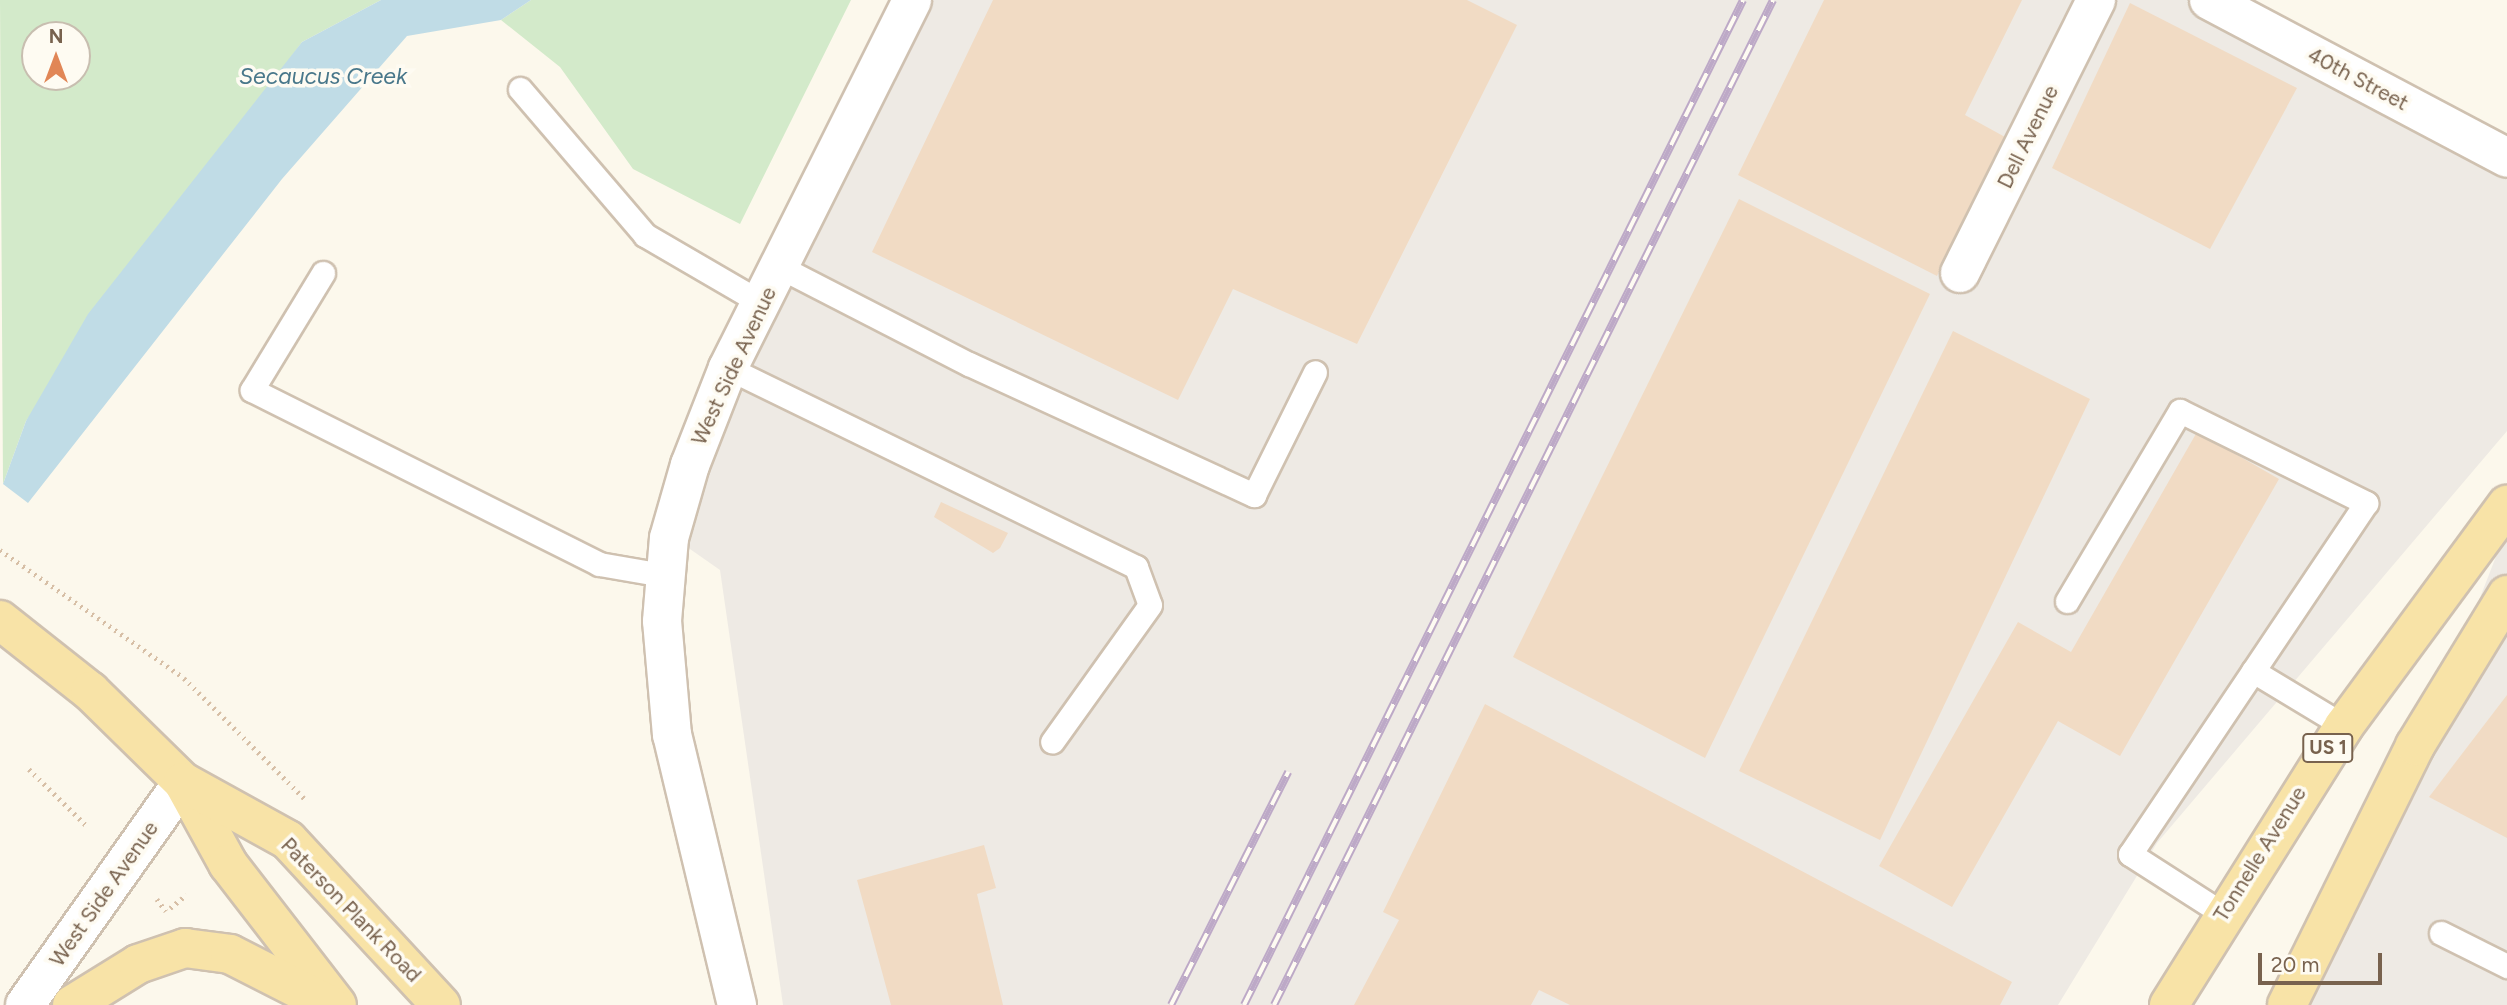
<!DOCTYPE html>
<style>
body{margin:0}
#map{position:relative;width:2507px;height:1005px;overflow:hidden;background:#fcf8ec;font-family:Figtree,sans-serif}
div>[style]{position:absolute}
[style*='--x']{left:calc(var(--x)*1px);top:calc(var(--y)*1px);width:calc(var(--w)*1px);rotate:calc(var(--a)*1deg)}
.industrial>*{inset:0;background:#eeeae4}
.green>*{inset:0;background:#d3eaca}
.water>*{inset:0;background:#c0dce6}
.building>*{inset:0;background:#f1dbc4}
.path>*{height:4.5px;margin-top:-2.25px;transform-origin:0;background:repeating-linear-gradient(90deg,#d7bfa6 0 2px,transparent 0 7px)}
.roads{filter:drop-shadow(2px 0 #cfc1b0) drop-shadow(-2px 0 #cfc1b0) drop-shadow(0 2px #cfc1b0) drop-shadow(0 -2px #cfc1b0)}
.service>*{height:23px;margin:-11.5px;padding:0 11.5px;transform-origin:11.5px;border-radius:11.5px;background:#fff}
.minor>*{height:38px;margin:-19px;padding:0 19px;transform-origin:19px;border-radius:19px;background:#fff}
.tertiary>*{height:38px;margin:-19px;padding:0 19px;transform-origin:19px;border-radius:19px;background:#fff}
.primary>*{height:38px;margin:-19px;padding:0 19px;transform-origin:19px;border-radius:19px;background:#f8e3a7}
.rail>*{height:8px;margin-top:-4px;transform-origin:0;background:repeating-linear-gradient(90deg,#fefbf2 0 16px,#bda9c7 0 32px);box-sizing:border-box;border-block:2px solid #bda9c7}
span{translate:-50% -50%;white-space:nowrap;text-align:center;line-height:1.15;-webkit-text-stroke:7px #fefbf2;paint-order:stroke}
.shield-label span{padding:2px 5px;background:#fefbf2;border:2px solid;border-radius:5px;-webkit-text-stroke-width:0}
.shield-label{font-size:19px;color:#78624e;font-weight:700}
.street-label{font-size:21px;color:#78624e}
.water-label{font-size:23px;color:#48778a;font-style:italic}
.north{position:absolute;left:21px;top:21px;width:70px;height:70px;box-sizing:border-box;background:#fefbf2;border:2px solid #c8beb0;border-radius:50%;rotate:0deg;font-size:19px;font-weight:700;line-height:28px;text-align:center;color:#78624e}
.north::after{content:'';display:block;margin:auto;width:24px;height:32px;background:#e18656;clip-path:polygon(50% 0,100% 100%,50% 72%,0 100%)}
.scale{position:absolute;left:2258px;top:953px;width:124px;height:32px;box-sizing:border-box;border:4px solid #78624e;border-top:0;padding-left:9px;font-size:21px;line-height:24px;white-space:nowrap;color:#78624e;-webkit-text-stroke:5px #fefbf2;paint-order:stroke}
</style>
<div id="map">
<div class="industrial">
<div style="clip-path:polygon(918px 0,2238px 0,2507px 144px,2507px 431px,2157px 843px,2058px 1005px,783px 1005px,720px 570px,657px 526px)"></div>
<div style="clip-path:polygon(2507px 528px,2507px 1005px,2294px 1005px,2471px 621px)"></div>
</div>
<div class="green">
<div style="clip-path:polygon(evenodd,0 0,381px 0,302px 42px,26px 421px,3px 484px,0 0,35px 35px,77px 35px,77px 77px,35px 77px,35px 35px)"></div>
<div style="clip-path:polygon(531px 0,851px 0,740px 224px,633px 169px,560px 67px,501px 20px)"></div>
</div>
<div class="water">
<div style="clip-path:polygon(381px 0,531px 0,501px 20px,407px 36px,282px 179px,28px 503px,3px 484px,26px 421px,88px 314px,302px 42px)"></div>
</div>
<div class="building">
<div style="clip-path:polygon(993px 0,1467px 0,1517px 25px,1357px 344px,1233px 289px,1178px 400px,872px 252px)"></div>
<div style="clip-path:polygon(1824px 0,2022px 0,1965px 115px,2005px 137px,1937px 276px,1738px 175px)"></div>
<div style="clip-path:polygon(2130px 3px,2297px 88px,2210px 249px,2052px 168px)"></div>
<div style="clip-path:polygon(1739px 199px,1930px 294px,1705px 758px,1513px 657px)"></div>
<div style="clip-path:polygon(1953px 331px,2090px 399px,1880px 840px,1739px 771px)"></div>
<div style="clip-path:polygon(2197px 432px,2279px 479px,2120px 756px,2058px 721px,1952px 907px,1879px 866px,2018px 622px,2071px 652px)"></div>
<div style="clip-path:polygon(941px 502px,1008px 533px,1000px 548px,993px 553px,934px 517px)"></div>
<div style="clip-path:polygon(2507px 695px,2507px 838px,2429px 797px)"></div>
<div style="clip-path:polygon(1485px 704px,2012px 982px,2000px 1005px,1570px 1005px,1539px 990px,1531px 1005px,1354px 1005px,1399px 920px,1383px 912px)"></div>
<div style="clip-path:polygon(984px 845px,996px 888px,977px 894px,1003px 1005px,891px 1005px,857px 880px)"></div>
</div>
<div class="path">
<div style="--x:0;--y:550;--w:224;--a:34.8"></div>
<div style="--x:184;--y:678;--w:174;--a:45"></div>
<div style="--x:29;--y:769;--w:80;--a:44.5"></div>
<div style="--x:157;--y:899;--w:15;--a:53"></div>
<div style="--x:170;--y:908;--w:21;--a:-39"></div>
</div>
<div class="roads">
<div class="service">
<div style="--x:520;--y:89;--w:192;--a:49.4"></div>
<div style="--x:645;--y:235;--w:135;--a:30.2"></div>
<div style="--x:780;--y:267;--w:212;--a:27.2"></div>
<div style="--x:969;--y:364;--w:314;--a:24.7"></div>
<div style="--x:1254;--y:495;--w:137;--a:-63.6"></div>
<div style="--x:323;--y:273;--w:137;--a:121.3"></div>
<div style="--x:252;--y:390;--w:388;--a:26.6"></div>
<div style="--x:599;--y:564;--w:65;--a:9.8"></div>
<div style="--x:728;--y:368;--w:454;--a:26"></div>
<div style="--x:1136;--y:567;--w:40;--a:69.8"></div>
<div style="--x:1150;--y:605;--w:168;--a:125.6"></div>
<div style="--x:2067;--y:601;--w:221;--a:-59.3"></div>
<div style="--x:2180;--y:411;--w:208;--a:26.3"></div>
<div style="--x:2366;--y:503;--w:423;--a:123.9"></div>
<div style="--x:2130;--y:854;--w:109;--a:32.7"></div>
<div style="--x:2253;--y:671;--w:106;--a:31.1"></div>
<div style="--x:2441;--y:933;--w:74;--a:26.6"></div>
</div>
<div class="minor">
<div style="--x:2209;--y:0;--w:337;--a:27.9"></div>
<div style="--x:1960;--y:273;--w:305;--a:-63.5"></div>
</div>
<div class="tertiary">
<div style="--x:25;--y:1005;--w:273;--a:-54.7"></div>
<div style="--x:737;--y:1005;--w:278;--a:-103.5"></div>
<div style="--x:672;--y:735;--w:114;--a:-95"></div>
<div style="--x:662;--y:621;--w:83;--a:-85.2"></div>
<div style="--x:669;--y:538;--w:76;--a:-74"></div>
<div style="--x:690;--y:465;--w:104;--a:-68.6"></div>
<div style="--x:728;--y:368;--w:411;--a:-63.4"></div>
</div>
<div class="primary">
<div style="--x:0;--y:620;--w:115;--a:38.3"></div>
<div style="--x:90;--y:691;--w:130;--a:44.4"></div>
<div style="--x:183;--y:782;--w:94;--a:61.2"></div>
<div style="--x:228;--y:864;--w:178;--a:52.3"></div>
<div style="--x:183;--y:782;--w:120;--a:28.9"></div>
<div style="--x:288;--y:840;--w:225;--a:47.2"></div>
<div style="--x:72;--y:1005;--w:78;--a:-31.8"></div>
<div style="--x:138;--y:964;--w:50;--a:-18.8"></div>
<div style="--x:185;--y:948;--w:45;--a:7.6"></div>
<div style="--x:230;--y:954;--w:112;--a:27"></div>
<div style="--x:2169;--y:1005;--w:329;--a:-57.9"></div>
<div style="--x:2344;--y:726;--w:275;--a:-53.6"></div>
<div style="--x:2287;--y:1005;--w:289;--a:-63.7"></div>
<div style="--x:2415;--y:746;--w:177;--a:-58.6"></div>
</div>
</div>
<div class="rail">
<div style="--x:1171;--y:1005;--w:261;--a:-63.3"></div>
<div style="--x:1244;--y:1005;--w:1122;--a:-63.59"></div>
<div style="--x:1274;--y:1005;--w:1122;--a:-63.59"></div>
</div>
<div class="shield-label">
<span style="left:2328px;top:748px">US 1</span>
</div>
<div class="street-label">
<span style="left:2358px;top:79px;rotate:28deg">40th Street</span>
<span style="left:2028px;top:137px;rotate:-64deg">Dell Avenue</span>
<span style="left:734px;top:366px;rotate:-65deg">West Side Avenue</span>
<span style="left:2260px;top:854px;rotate:-58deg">Tonnelle Avenue</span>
<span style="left:104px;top:894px;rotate:-55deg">West Side Avenue</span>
<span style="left:351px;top:910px;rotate:46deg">Paterson Plank Road</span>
</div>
<div class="water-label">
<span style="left:323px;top:76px">Secaucus Creek</span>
</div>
<div class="north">N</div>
<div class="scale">20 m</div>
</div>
